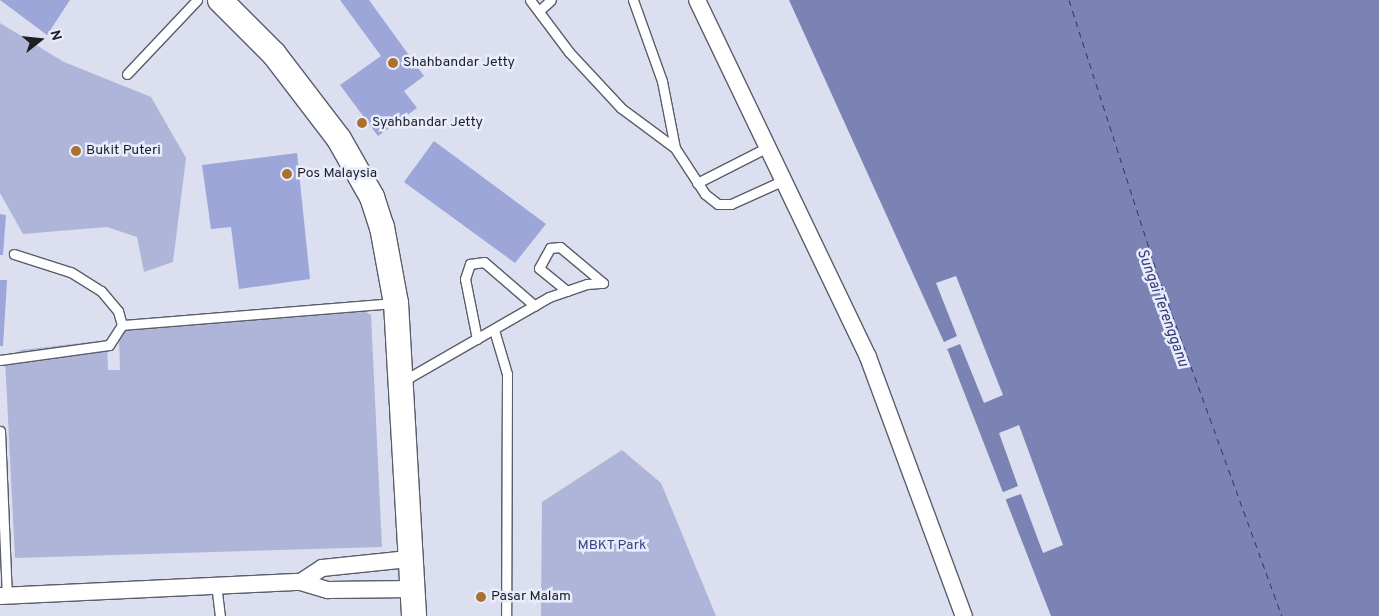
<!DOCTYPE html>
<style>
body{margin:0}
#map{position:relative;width:1379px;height:616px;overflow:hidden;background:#dbdfef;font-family:Overpass,sans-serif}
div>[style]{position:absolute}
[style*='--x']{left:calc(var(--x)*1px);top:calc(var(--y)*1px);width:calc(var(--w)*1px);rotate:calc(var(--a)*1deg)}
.green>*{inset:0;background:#afb5d8}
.water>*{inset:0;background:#7b83b4}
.pier>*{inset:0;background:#dbdfef}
.ferry>*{height:1px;margin-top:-0.5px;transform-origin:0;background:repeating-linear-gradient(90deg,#323775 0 6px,transparent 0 11px)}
.building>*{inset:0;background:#9da6d9}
.roads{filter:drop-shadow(1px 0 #5a5d6a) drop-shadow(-1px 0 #5a5d6a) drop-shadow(0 1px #5a5d6a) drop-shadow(0 -1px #5a5d6a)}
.lane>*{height:9px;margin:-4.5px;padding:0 4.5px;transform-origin:4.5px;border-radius:4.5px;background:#fff}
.street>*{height:16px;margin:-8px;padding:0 8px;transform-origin:8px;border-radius:8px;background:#fff}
.secondary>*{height:24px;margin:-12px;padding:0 12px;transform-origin:12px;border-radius:12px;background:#fff}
.dots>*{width:14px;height:14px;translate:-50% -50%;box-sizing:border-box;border:2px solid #e8ecfc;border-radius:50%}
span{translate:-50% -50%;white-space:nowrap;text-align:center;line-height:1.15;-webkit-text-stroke:5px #e8ecfc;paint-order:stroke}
.poi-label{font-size:14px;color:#1e1f25}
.left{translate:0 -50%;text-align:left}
.park-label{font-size:14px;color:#3c4281}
.water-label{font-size:15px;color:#323775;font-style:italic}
.north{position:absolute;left:15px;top:15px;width:50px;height:50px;-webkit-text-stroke:4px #e8ecfc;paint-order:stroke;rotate:74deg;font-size:14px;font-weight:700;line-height:20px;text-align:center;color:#1e1f25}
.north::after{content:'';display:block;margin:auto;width:18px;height:22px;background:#1e1f25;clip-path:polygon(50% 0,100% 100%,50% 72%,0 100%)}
</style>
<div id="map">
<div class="green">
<div style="clip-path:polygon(0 23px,64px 62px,151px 97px,186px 158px,173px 262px,144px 272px,137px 237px,107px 227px,23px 234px,0 193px)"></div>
<div style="clip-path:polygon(358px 308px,371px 315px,382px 547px,15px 558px,5px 359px,21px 350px,107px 340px,108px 370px,120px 370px,119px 336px,126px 321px)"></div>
<div style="clip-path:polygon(622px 450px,661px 483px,716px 616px,541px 616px,542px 502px)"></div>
</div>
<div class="water">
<div style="clip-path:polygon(789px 0,1379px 0,1379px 616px,1051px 616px,948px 351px)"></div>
</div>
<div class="pier">
<div style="clip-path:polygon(956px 276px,1003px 395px,984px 403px,960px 344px,945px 350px,942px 343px,957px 336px,936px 283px)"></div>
<div style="clip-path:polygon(1019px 425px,1063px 545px,1043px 553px,1021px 494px,1004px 500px,1001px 493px,1018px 486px,999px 433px)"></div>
</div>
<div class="ferry">
<div style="--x:1069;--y:0;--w:287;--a:72.1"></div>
<div style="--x:1157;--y:273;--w:365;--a:70"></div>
</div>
<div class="building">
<div style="clip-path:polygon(0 0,70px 0,47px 35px)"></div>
<div style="clip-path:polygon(340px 0,369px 0,424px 76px,404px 91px,417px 108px,378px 136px,340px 85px,381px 56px)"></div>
<div style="clip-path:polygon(434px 141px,546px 224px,515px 263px,404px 182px)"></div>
<div style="clip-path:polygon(297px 153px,310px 279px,239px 289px,231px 227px,211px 229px,202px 165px)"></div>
<div style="clip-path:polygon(0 214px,6px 215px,3px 255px,0 255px)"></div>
<div style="clip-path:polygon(0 280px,7px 280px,3px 346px,0 346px)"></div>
</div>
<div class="roads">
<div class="lane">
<div style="--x:530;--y:0;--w:65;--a:53.1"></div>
<div style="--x:569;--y:52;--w:76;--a:47.1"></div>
<div style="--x:621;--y:108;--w:67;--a:36.5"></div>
<div style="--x:675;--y:148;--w:55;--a:56.9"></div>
<div style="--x:705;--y:194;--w:16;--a:38"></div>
<div style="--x:718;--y:204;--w:13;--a:0"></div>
<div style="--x:731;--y:204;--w:58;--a:-24.4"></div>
<div style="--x:633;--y:0;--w:86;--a:70.3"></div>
<div style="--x:662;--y:81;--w:68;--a:79"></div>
<div style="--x:539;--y:11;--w:16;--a:-43"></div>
<div style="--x:127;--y:74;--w:102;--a:-46.6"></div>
<div style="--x:697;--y:183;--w:80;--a:-26.9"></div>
<div style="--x:567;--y:291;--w:36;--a:-141"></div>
<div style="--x:539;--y:268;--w:23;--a:-61"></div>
<div style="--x:550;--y:248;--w:10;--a:-6"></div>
<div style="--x:560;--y:247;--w:56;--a:39.9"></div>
<div style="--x:122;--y:325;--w:275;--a:-4.6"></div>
<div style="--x:494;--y:330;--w:46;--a:73.5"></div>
<div style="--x:507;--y:374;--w:242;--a:90.2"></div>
<div style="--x:477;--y:339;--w:61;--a:-101.3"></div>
<div style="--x:465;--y:279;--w:16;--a:-72"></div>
<div style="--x:470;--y:264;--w:14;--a:-8"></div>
<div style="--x:484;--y:262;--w:67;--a:40.8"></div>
<div style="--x:0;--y:360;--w:110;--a:-7.8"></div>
<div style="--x:109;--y:345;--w:24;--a:-57"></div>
<div style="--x:122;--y:325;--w:15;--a:-106"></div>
<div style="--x:118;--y:311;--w:26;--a:-130"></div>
<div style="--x:101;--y:291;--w:36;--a:-148"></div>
<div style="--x:70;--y:272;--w:59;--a:-162.2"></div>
<div style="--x:403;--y:381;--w:168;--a:-29.9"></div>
<div style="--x:549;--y:297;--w:40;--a:-18.9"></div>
<div style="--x:587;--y:284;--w:16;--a:-4"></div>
<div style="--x:0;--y:431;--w:164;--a:87.6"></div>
<div style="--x:216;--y:584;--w:32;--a:83"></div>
</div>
<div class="street">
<div style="--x:697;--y:0;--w:396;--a:64.4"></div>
<div style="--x:868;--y:357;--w:276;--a:69.7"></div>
<div style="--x:301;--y:582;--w:25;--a:-34"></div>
<div style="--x:322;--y:568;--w:87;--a:-5.9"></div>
<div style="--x:0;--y:596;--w:301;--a:-2.7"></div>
<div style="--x:301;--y:582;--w:28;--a:17"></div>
<div style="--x:328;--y:590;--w:84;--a:-0.7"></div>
</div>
<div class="secondary">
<div style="--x:220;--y:0;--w:76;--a:45"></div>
<div style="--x:274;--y:54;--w:107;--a:52.6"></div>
<div style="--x:339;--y:139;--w:67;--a:60.4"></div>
<div style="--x:372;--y:197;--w:32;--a:72"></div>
<div style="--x:382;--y:227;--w:77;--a:79.6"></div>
<div style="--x:396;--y:303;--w:314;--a:86.7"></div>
</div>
</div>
<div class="dots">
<div style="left:393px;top:63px;background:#aa712f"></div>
<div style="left:362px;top:123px;background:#aa712f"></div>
<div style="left:76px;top:151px;background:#aa712f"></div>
<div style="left:287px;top:174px;background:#aa712f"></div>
<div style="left:481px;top:597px;background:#aa712f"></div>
</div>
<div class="poi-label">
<span class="left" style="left:403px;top:63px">Shahbandar Jetty</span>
<span class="left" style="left:372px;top:123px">Syahbandar Jetty</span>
<span class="left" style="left:86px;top:151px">Bukit Puteri</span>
<span class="left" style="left:297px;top:174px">Pos Malaysia</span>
<span class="left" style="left:491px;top:597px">Pasar Malam</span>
</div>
<div class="park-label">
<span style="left:612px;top:546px">MBKT Park</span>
</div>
<div class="water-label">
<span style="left:1162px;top:308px;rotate:70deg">Sungai Terengganu</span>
</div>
<div class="north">N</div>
</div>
